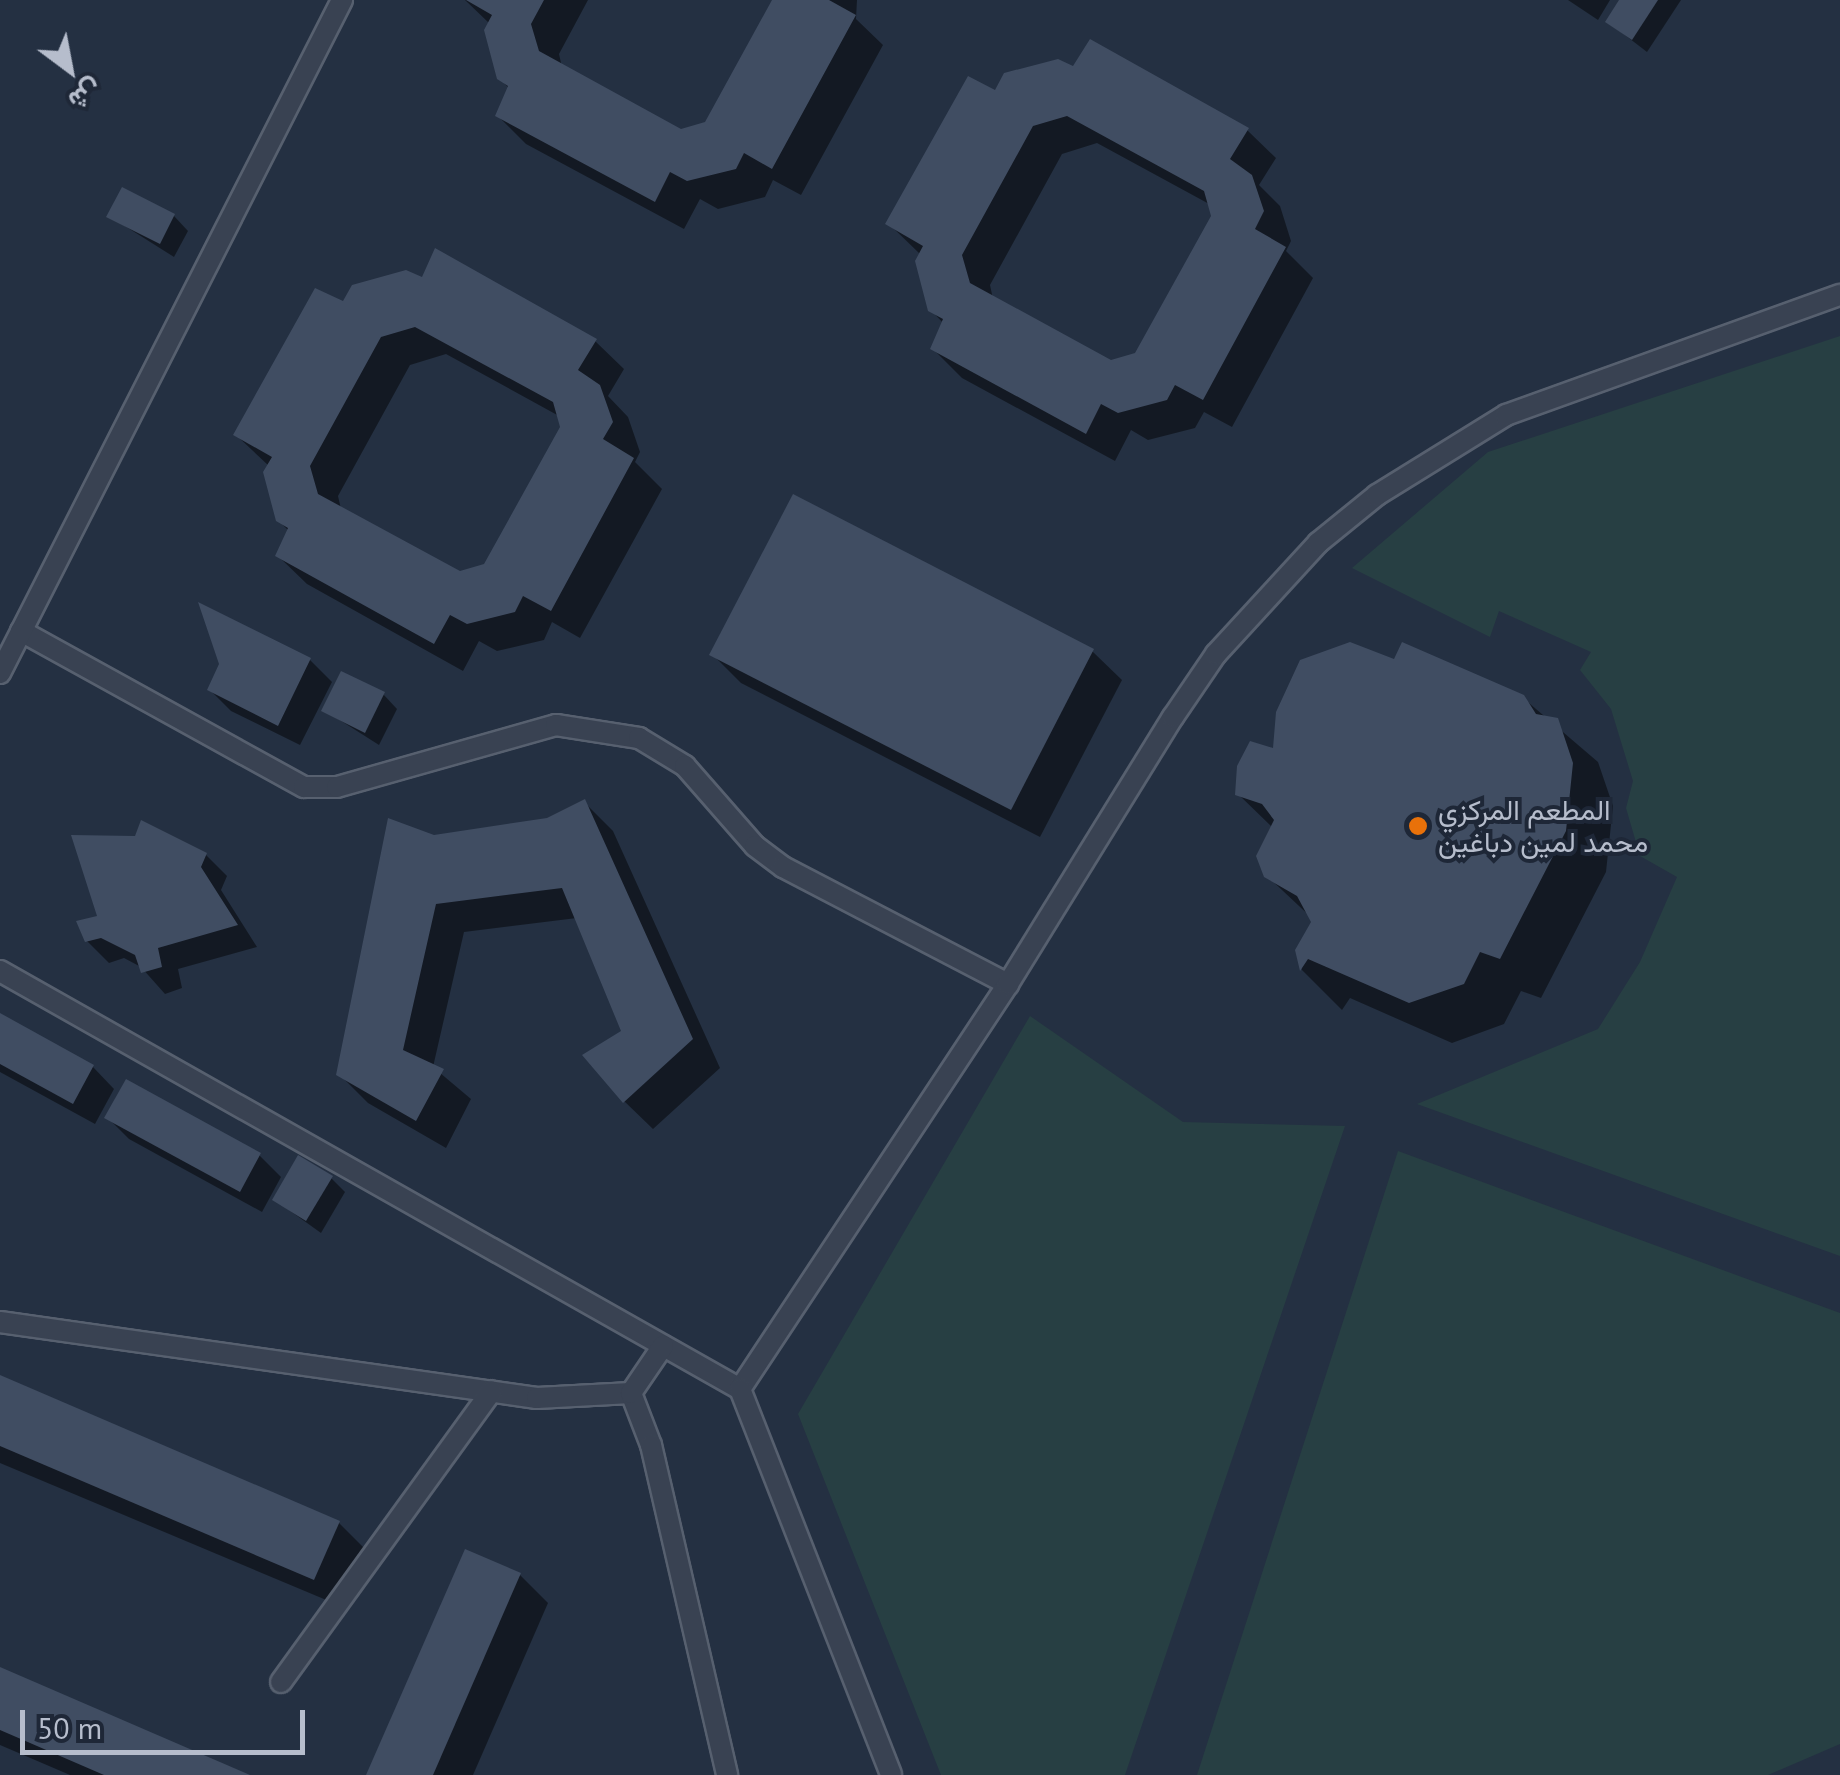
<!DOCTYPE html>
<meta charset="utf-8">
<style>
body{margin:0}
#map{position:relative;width:1840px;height:1775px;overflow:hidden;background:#243042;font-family:"PT Sans",Vazirmatn,sans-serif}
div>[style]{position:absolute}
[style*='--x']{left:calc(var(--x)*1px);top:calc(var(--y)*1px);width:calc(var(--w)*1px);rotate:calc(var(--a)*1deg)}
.green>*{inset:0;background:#273f43}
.shadow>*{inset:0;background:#0007}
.building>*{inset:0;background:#404d62}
.roads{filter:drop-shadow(2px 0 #57606f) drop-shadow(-2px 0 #57606f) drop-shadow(0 2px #57606f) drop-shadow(0 -2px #57606f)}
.service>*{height:20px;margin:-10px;padding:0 10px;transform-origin:10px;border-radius:10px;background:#394252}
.dots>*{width:28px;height:28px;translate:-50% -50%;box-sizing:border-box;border:5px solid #1e2737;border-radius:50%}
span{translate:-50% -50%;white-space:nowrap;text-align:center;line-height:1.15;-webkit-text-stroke:8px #1e2737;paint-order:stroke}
.poi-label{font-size:28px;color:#b6bdcc}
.left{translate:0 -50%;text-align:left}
.north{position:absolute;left:20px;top:20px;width:100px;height:100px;-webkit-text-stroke:8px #1e2737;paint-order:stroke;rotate:148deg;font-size:28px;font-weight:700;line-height:40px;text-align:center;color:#b6bdcc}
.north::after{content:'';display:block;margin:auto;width:35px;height:45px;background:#b6bdcc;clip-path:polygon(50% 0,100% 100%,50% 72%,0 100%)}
.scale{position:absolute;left:20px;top:1710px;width:285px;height:45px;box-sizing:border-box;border:5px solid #b6bdcc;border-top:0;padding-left:12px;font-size:30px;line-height:35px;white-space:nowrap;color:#b6bdcc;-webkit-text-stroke:8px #1e2737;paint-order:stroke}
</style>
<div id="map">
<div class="green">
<div style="clip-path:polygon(1840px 336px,1840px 1256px,1417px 1104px,1598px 1029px,1640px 962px,1677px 877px,1640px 856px,1626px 808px,1633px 781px,1611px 709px,1580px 670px,1591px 652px,1499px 611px,1490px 637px,1352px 568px,1488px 452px)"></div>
<div style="clip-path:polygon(1030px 1016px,1183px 1122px,1345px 1126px,1125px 1775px,941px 1775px,798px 1414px)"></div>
<div style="clip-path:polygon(1398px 1151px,1840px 1313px,1840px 1744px,1768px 1775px,1197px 1775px)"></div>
</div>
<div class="shadow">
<div style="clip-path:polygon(465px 0,588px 0,559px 54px,562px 67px,680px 131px,707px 124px,775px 0,857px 0,856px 19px,883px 45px,801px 195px,773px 180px,765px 197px,718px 209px,700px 199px,684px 229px,526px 144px,498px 116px,510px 89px,499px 78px,490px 24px)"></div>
<div style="clip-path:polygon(1568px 0,1610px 0,1598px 20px)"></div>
<div style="clip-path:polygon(1622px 0,1681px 0,1647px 52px,1608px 22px)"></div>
<div style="clip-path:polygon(evenodd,996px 94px,1247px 130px,1276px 158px,1259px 185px,1280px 206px,1291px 241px,1286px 251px,1313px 278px,1232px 427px,1204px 412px,1195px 428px,1148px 440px,1131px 430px,1115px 461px,962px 378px,933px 349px,944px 324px,930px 309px,921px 255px,888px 223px,996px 94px,1097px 143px,1211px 205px,1214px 216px,1137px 355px,1111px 363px,993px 299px,990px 285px,1062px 154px,1097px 143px)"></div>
<div style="clip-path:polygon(109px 216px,174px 216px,188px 231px,174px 257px)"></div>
<div style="clip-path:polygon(evenodd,344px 305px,595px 341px,624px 369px,608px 396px,628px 417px,640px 452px,635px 462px,662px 489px,580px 638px,552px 622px,544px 640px,497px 651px,479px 641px,463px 671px,307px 584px,278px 556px,289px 531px,278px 520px,269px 466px,236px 435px,344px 305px,446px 354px,559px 416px,563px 427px,486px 566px,459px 574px,341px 509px,338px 496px,410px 365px,446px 354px)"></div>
<div style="clip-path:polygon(794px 498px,1093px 652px,1122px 680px,1040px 837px,741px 683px,712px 654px)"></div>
<div style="clip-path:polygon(202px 607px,310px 660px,332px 682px,300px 745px,231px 711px,210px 690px,222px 664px)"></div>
<div style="clip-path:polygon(1396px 663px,1522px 697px,1598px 762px,1613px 806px,1606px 872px,1541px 998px,1521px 991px,1504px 1024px,1452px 1043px,1350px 998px,1342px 1010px,1302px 970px,1297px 950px,1315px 921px,1266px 875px,1273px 828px,1238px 794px,1275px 752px)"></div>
<div style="clip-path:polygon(383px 694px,397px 709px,379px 745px,324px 710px)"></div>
<div style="clip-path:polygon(584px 802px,613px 831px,720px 1068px,653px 1129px,624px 1101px,624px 1032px,577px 918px,464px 932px,433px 1067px,471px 1099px,446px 1148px,368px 1103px,339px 1074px,433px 837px,548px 820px)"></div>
<div style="clip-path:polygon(206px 855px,227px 876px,221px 890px,257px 947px,178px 969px,182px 988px,165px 994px,141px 967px,124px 958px,109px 963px,87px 941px,100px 917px)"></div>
<div style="clip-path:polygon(0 1016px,93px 1067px,114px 1089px,95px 1124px,0 1072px)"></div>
<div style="clip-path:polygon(108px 1118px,259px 1155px,281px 1177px,262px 1212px,129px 1139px)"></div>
<div style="clip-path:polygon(331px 1178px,345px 1192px,321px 1233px,275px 1200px)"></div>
<div style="clip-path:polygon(0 1378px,339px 1523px,367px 1551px,343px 1607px,0 1463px)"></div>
<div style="clip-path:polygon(520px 1575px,548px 1603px,473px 1775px,369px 1775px)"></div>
<div style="clip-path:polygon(0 1670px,244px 1775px,70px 1775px,0 1745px)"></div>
</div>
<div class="building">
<div style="clip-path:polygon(466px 0,544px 0,531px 24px,539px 51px,681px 129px,705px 122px,772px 0,829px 0,856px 15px,772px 169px,744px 153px,736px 169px,687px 181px,670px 172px,655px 202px,495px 116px,508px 86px,497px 79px,484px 30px,492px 15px)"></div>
<div style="clip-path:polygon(1619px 0,1658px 0,1632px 40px,1605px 22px)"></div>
<div style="clip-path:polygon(evenodd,1090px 39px,1249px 128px,1230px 159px,1252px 175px,1264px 211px,1255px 229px,1286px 247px,1203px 400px,1175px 385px,1167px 400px,1118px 413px,1101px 404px,1086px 434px,930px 349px,943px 319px,928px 311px,915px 261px,923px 246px,885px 224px,968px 76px,995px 90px,1004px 73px,1058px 59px,1073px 66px,1090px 39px,1067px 116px,1204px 191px,1211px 216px,1135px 353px,1111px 360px,970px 283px,962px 255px,1033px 126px,1067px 116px)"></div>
<div style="clip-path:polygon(122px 187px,175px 214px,160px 244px,106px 217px)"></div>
<div style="clip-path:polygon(evenodd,435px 248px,597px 339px,578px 370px,600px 385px,613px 422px,603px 439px,634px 458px,551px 611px,523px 596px,515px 612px,467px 624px,450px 615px,434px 644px,275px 556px,288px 528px,276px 521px,263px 472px,272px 457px,233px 435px,315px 288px,343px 301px,352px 285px,406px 270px,422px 277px,435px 248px,415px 327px,553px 402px,560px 427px,484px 564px,460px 571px,318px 494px,310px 466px,381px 337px,415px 327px)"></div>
<div style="clip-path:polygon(793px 494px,1094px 649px,1011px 810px,709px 655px)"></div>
<div style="clip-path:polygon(198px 602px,311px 658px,278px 726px,207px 690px,219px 664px)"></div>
<div style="clip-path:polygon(1350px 642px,1394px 659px,1402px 642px,1524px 695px,1536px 714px,1558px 718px,1573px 763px,1566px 831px,1500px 959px,1480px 952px,1464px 984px,1409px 1003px,1308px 959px,1300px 971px,1295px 950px,1311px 922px,1297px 896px,1264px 877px,1256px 856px,1274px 820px,1262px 804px,1235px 795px,1237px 766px,1250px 741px,1273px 748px,1276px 712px,1300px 660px)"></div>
<div style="clip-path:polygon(341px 671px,385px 692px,365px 733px,321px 711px)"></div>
<div style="clip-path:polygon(585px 799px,693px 1039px,623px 1103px,582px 1055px,621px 1031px,562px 888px,436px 904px,403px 1050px,444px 1069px,416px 1121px,336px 1075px,388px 818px,434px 835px,547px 818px)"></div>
<div style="clip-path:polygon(141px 820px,207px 853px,201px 867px,238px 925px,158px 948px,162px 967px,141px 973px,135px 955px,101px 938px,85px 942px,76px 921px,97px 916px,71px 835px,135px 836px)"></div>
<div style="clip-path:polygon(0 1013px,94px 1065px,73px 1104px,0 1064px)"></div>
<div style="clip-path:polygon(126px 1079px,261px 1153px,240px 1192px,104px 1118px)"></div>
<div style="clip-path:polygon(298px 1155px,333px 1176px,306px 1221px,272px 1200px)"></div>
<div style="clip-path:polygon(0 1375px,340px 1521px,314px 1580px,0 1446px)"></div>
<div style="clip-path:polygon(465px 1549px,521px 1573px,433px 1775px,366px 1775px)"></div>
<div style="clip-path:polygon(0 1667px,250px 1775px,104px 1775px,0 1730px)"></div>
</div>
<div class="roads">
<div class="service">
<div style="--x:21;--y:631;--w:323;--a:28.9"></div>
<div style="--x:304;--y:787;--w:33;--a:0"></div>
<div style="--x:337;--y:787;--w:228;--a:-15.8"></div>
<div style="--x:556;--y:725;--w:84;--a:8.9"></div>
<div style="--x:639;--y:738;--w:54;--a:31.3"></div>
<div style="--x:685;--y:766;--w:106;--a:48.8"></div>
<div style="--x:755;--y:846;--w:35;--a:37"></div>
<div style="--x:783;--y:867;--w:254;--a:27.5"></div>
<div style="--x:0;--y:673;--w:755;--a:-63.06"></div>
<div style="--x:0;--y:971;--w:850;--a:29.46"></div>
<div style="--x:740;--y:1389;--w:486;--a:-56.5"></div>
<div style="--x:1008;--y:984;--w:314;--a:-58.3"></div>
<div style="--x:1173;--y:717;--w:76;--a:-55.7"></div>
<div style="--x:1216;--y:654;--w:151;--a:-47.4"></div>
<div style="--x:1318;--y:543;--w:76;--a:-39.1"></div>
<div style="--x:1377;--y:495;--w:152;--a:-31.8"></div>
<div style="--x:1506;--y:415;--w:355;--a:-19.8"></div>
<div style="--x:0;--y:1322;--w:542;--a:8.06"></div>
<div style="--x:537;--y:1398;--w:94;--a:-3"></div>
<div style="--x:740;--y:1389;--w:414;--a:68.6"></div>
<div style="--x:631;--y:1393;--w:56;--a:69"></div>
<div style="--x:651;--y:1445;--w:339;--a:77"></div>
<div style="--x:631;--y:1393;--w:57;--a:-55.8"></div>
<div style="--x:281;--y:1682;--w:359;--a:-54.1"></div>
</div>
</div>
<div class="dots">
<div style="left:1418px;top:826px;background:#e8710a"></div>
</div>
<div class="poi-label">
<span class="left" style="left:1438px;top:826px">المطعم المركزي<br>محمد لمين دباغين</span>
</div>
<div class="north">ش</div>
<div class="scale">50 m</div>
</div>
